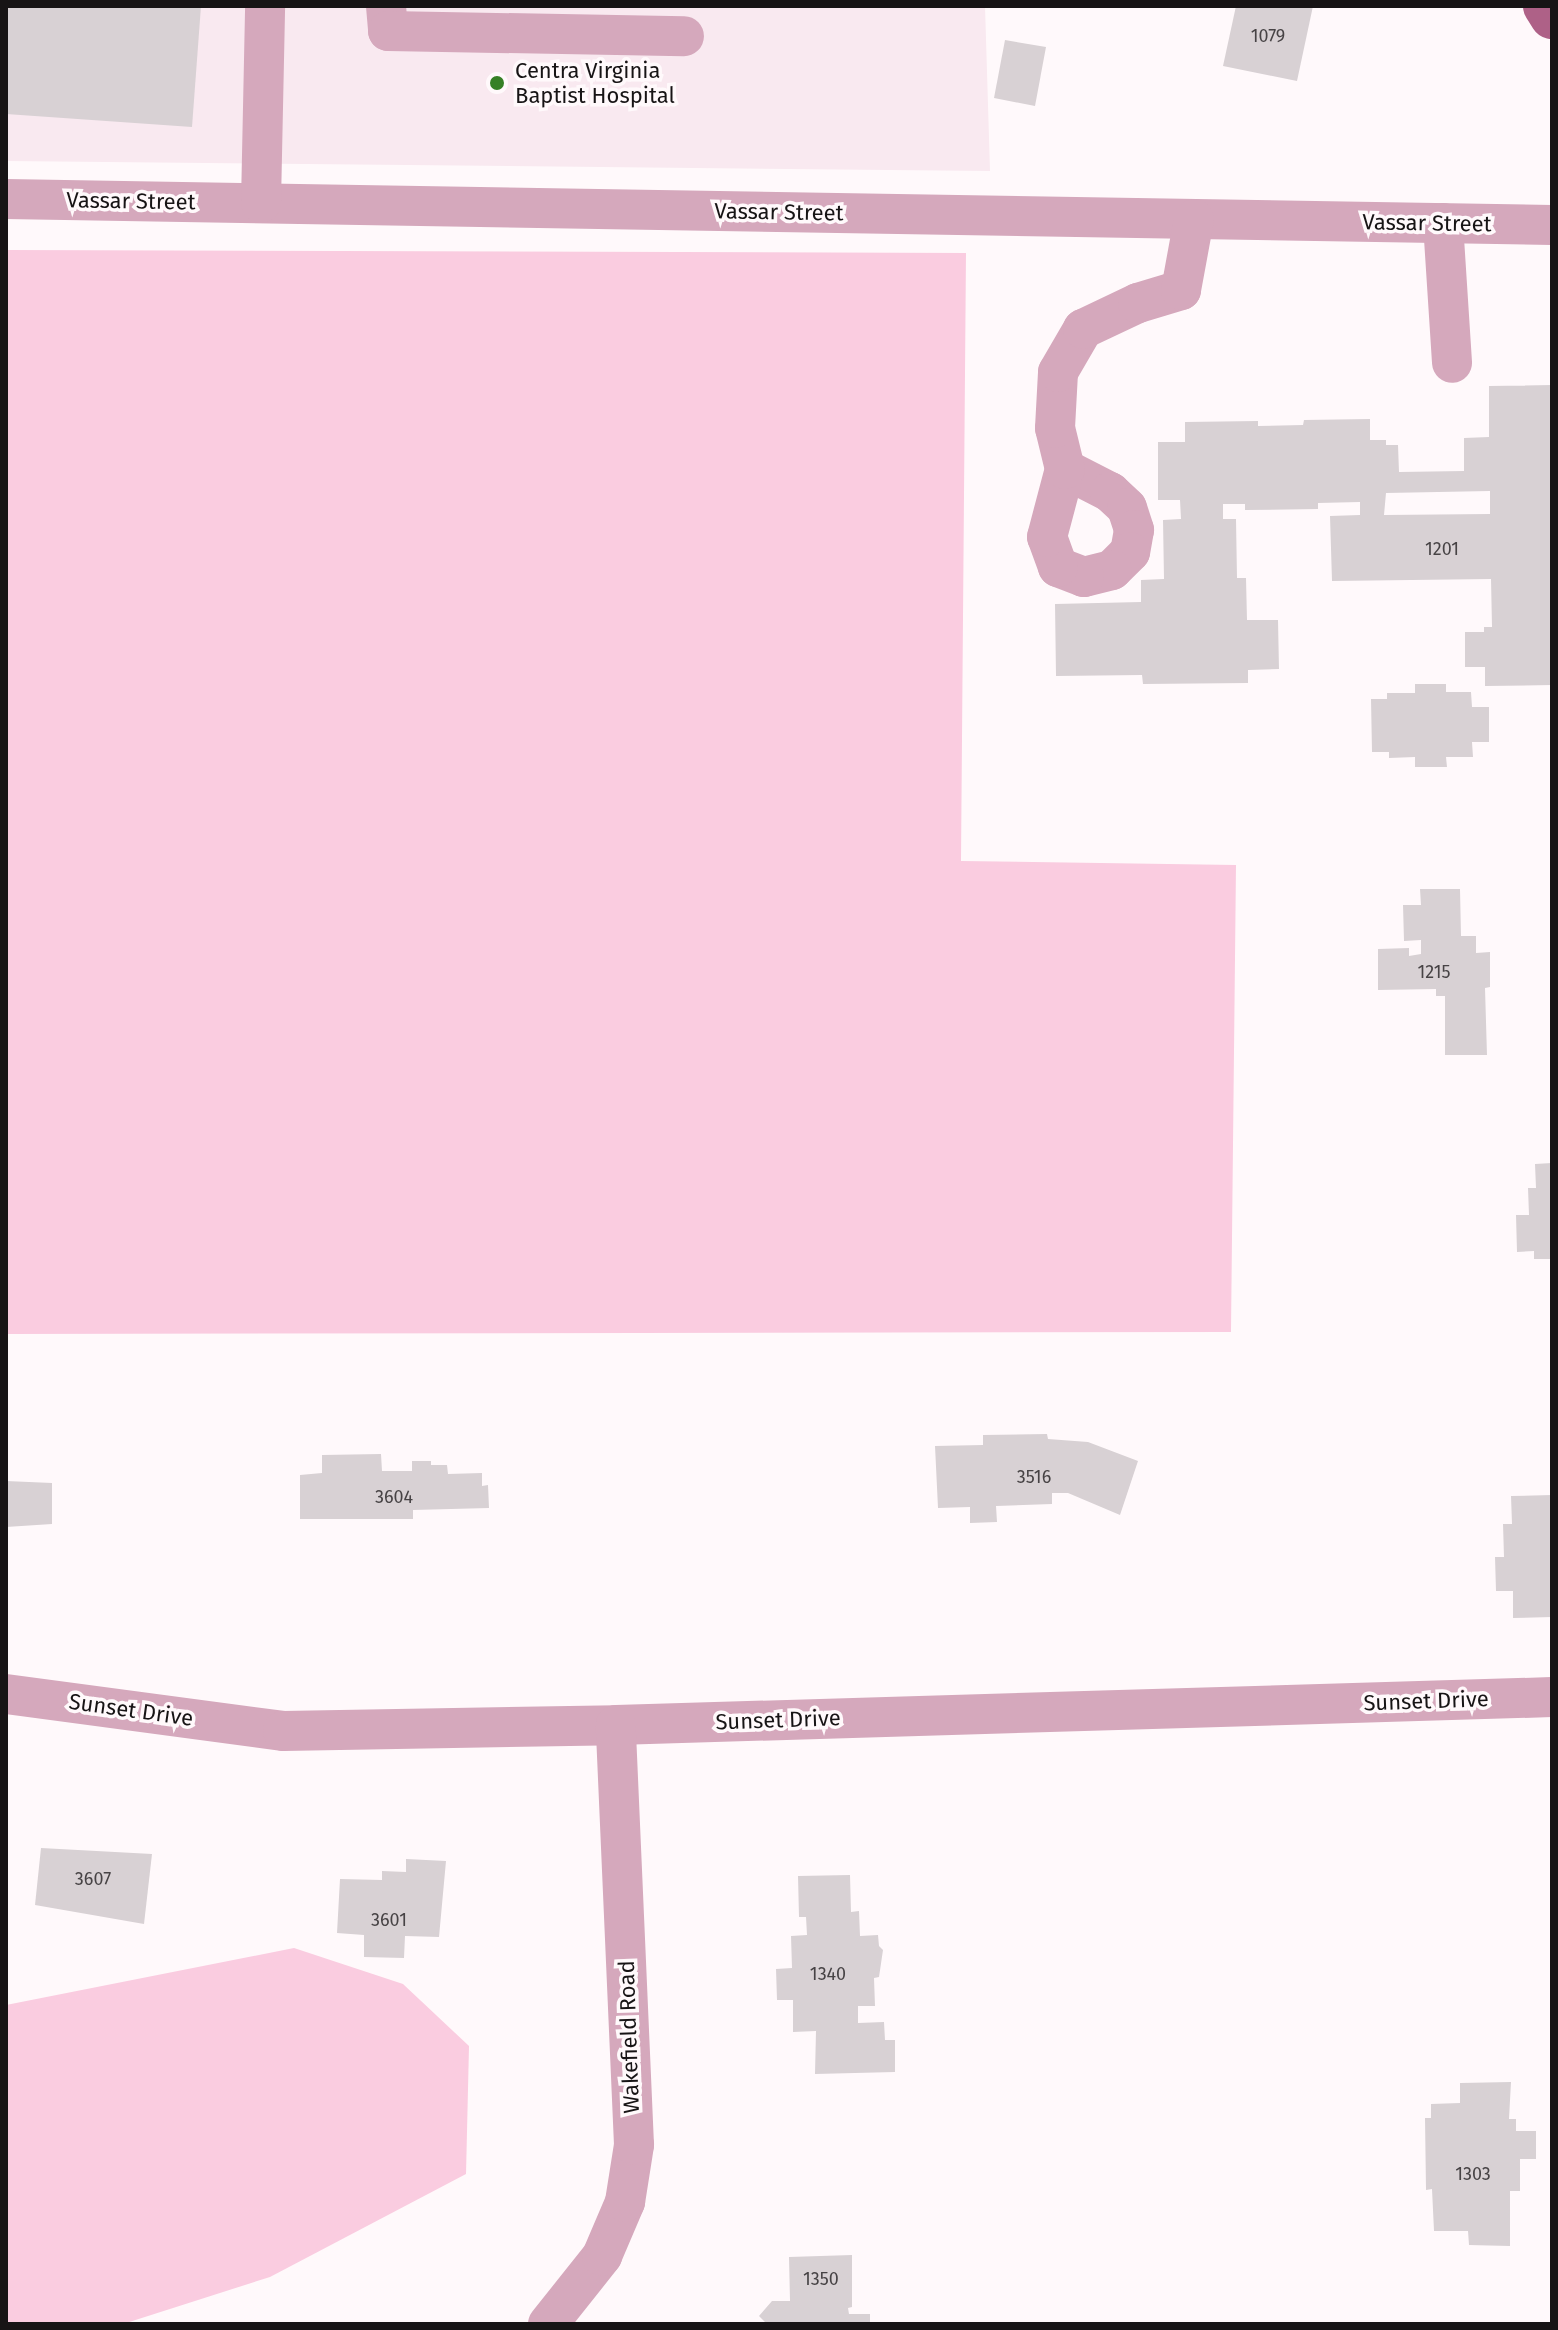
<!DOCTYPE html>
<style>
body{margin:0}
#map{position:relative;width:1558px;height:2330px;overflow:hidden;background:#fff9fb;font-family:"Fira Sans",sans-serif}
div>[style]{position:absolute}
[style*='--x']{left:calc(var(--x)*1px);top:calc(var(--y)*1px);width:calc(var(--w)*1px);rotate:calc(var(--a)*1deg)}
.built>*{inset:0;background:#f9e9f0}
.green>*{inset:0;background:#facce0}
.building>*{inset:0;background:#d8d1d4}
.minor>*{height:40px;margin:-20px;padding:0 20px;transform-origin:20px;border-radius:20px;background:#d5a8bc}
.major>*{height:44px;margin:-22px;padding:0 22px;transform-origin:22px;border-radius:22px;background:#ae6187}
.dots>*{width:22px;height:22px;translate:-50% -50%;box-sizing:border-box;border:4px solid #fff9fb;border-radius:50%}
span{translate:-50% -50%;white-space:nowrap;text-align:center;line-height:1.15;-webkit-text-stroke:7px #fff9fb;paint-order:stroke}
.number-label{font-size:18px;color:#474345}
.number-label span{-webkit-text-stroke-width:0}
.poi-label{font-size:22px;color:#171415}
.left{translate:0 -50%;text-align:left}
.street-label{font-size:22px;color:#171415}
.frame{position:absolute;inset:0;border:8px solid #171415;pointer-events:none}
</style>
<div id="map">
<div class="built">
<div style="clip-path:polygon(6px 6px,985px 6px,990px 171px,6px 161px)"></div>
</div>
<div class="green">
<div style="clip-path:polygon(6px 250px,966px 253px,961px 861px,1236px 865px,1231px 1332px,6px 1334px)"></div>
<div style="clip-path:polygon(294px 1948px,403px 1984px,469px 2046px,466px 2174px,270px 2277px,123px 2324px,6px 2324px,6px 2005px)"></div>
</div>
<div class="building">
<div style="clip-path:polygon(6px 6px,201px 6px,192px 127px,6px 114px)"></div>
<div style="clip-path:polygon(1236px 6px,1313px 6px,1297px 81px,1223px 66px)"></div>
<div style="clip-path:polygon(1005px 40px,1046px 47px,1035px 106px,994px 98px)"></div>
<div style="clip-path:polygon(evenodd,1552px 385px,1552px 685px,1485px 686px,1485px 667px,1465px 667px,1465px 632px,1484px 632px,1484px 627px,1492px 627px,1491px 579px,1332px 581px,1330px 516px,1360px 515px,1360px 502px,1318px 503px,1318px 509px,1245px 510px,1245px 504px,1223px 504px,1223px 519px,1236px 519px,1237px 578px,1246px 578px,1247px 620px,1278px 620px,1279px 669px,1248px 670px,1248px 683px,1143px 684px,1142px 675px,1056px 676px,1055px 604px,1141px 602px,1141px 580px,1164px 579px,1163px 520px,1181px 519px,1180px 500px,1158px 500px,1158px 442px,1185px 442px,1185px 422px,1258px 421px,1258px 426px,1303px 425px,1304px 420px,1370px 419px,1370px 440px,1386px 440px,1386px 445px,1398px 445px,1399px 472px,1464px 471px,1464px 438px,1489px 437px,1489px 386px,1552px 385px,1490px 491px,1490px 514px,1384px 515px,1386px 493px,1490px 491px)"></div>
<div style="clip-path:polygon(1415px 684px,1446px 684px,1446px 692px,1471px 692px,1472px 707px,1489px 707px,1489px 742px,1472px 742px,1473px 757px,1446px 757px,1447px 767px,1415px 767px,1415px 757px,1389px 758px,1389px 752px,1372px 752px,1371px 699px,1387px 699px,1387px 693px,1415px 693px)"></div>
<div style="clip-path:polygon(1420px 889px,1460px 889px,1461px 936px,1476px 936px,1476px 953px,1490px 952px,1490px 987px,1485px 988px,1487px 1055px,1445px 1055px,1445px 996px,1436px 996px,1436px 989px,1378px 990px,1378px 949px,1409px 948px,1409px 956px,1421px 954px,1421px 940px,1404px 941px,1403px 905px,1421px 905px)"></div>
<div style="clip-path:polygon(1552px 1163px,1552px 1259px,1534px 1259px,1534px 1251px,1517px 1252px,1516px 1215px,1529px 1215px,1528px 1188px,1536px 1188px,1535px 1164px)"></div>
<div style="clip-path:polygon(1047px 1434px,1048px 1439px,1088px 1442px,1138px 1461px,1120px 1515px,1068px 1493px,1052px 1493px,1052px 1504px,996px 1506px,997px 1522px,970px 1523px,970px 1507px,938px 1508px,935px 1446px,983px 1445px,983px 1435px)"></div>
<div style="clip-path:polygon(381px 1454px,382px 1471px,412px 1471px,412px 1461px,431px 1461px,431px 1465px,447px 1465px,448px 1474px,482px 1473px,482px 1486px,488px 1485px,489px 1508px,413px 1510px,413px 1519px,300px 1519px,300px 1475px,322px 1473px,322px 1455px)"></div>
<div style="clip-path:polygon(6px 1481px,52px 1483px,52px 1524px,6px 1527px)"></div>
<div style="clip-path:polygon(1552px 1495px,1552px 1617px,1513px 1618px,1513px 1591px,1496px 1591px,1495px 1557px,1504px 1557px,1503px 1524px,1512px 1524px,1511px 1496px)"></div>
<div style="clip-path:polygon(41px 1848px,152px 1854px,144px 1924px,35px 1905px)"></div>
<div style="clip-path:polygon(406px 1859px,446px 1861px,439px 1937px,405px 1936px,404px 1958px,364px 1957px,364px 1935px,337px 1933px,340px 1879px,382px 1880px,382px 1871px,406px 1872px)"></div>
<div style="clip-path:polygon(850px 1875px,851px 1912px,859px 1911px,860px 1936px,878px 1935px,879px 1946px,883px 1950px,879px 1977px,874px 1978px,875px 2006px,858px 2006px,858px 2023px,884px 2022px,885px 2040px,895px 2040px,895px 2072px,815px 2074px,816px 2031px,793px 2032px,793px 2000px,777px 2000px,776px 1969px,792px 1968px,791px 1936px,807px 1935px,806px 1917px,799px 1917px,798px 1876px)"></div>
<div style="clip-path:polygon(1511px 2082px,1509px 2119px,1516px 2119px,1516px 2131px,1536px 2131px,1536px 2159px,1520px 2159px,1520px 2191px,1510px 2191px,1510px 2246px,1469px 2245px,1468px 2231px,1434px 2231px,1432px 2189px,1426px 2190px,1425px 2118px,1431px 2118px,1431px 2104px,1460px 2103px,1460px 2083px)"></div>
<div style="clip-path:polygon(852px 2255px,852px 2307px,848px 2308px,849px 2314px,870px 2314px,870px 2324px,767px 2324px,759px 2316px,772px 2301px,790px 2301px,789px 2257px)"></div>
</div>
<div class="minor">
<div style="--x:386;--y:6;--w:25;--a:85"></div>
<div style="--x:388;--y:31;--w:296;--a:1"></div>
<div style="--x:6;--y:199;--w:1546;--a:0.96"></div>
<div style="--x:261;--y:203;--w:197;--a:-88.8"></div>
<div style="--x:1443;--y:223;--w:140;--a:86.3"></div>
<div style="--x:1065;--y:469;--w:51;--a:27.1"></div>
<div style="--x:1110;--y:492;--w:23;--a:43"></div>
<div style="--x:1127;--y:508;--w:23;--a:72"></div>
<div style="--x:1134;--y:530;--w:22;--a:100"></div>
<div style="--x:1130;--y:552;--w:25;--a:135"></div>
<div style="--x:1112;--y:570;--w:29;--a:166"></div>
<div style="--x:1084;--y:577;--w:28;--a:-159"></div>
<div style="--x:1058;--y:567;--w:32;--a:-110"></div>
<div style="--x:1047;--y:537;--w:70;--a:-75.2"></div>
<div style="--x:1065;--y:469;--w:42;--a:-103.7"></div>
<div style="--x:1055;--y:428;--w:56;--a:-86.9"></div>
<div style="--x:1058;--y:372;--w:50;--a:-59.8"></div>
<div style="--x:1083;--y:329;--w:61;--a:-25.3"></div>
<div style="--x:1138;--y:303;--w:45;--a:-16.8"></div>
<div style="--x:1181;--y:290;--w:72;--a:-79.6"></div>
<div style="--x:6;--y:1694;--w:279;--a:7.6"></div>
<div style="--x:283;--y:1731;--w:333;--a:-1"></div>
<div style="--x:616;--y:1725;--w:936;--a:-1.71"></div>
<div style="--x:548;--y:2324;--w:87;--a:-51.5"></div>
<div style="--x:602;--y:2256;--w:59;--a:-66.9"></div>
<div style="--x:625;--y:2202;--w:58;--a:-81"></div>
<div style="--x:634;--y:2145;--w:420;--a:-92.5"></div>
</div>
<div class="major">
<div style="--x:1545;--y:6;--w:13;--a:58"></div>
</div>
<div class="dots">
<div style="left:497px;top:83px;background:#368026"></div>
</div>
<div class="number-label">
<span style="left:1268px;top:36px">1079</span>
<span style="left:1442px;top:549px">1201</span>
<span style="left:1434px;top:972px">1215</span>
<span style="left:1034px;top:1477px">3516</span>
<span style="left:394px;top:1497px">3604</span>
<span style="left:93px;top:1879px">3607</span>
<span style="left:389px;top:1920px">3601</span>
<span style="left:828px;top:1974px">1340</span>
<span style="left:1473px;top:2174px">1303</span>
<span style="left:821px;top:2279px">1350</span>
</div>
<div class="poi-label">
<span class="left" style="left:515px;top:83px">Centra Virginia<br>Baptist Hospital</span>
</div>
<div class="street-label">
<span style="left:131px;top:201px;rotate:1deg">Vassar Street</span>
<span style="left:779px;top:212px;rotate:1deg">Vassar Street</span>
<span style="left:1427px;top:223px;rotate:1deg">Vassar Street</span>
<span style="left:1426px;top:1701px;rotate:-2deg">Sunset Drive</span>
<span style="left:131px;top:1710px;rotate:8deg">Sunset Drive</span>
<span style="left:778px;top:1720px;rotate:-2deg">Sunset Drive</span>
<span style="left:629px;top:2037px;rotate:-92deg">Wakefield Road</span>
</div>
<div class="frame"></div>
</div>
